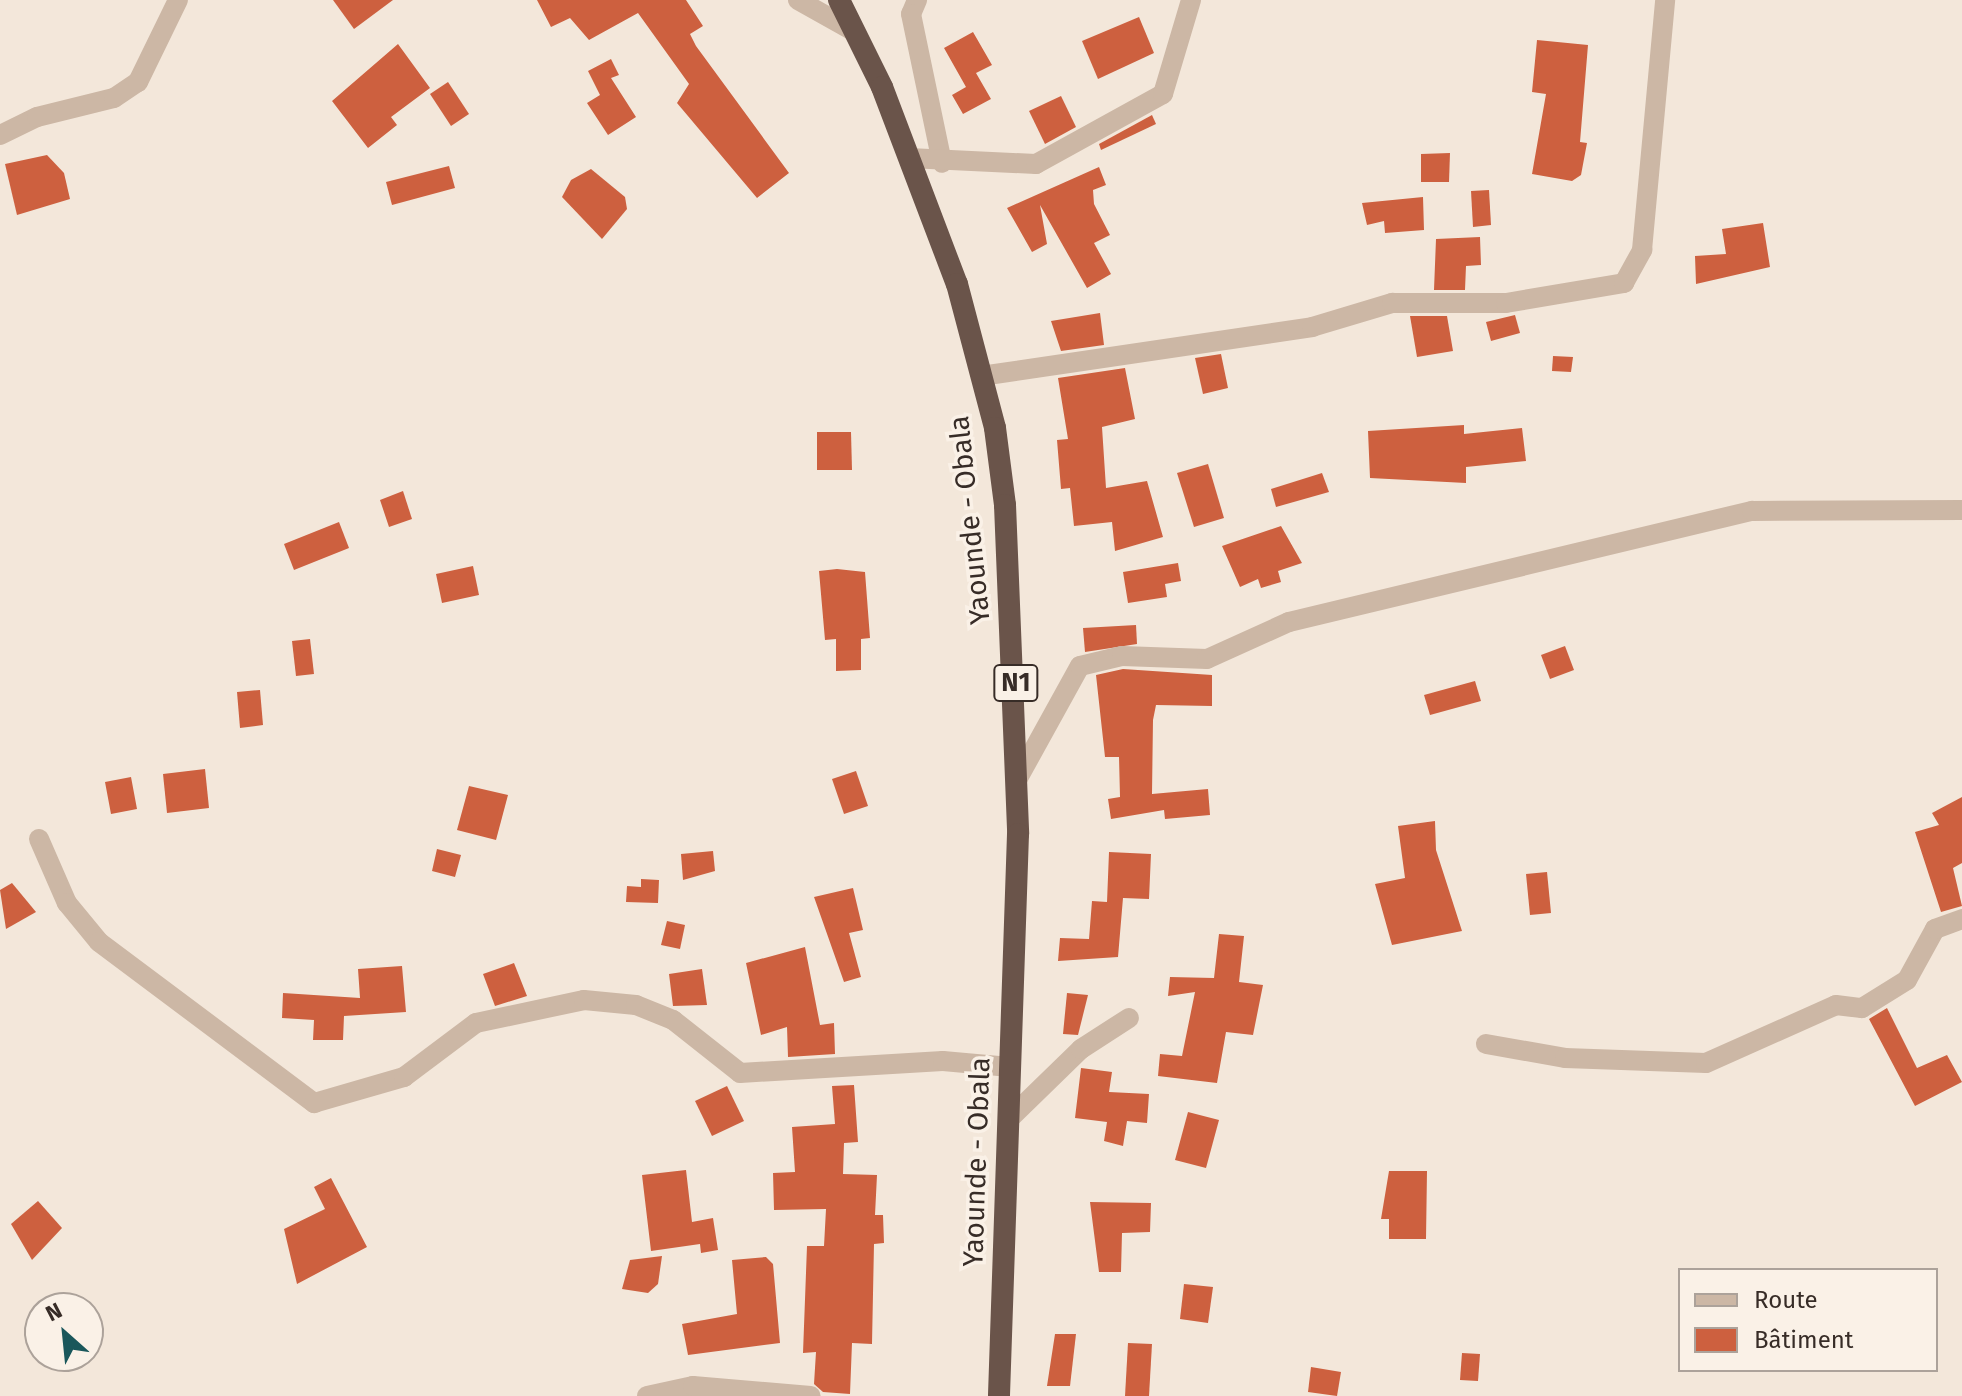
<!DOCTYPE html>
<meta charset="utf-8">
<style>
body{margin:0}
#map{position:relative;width:1962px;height:1396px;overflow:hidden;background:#f3e7da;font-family:"Fira Sans",sans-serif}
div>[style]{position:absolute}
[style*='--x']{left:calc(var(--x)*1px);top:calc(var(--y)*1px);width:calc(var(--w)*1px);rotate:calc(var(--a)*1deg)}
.building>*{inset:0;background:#cd603f}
.minor>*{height:20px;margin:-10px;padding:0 10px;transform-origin:10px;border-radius:10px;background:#ccb7a5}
.trunk>*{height:22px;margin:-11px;padding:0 11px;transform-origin:11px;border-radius:11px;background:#6a544a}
span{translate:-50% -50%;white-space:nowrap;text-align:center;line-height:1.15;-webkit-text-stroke:7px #faf1e7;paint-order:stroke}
.shield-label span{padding:2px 6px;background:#faf1e7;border:2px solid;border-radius:6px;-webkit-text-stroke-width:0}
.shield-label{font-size:26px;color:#372c27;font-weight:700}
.street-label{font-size:28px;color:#372c27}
.legend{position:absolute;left:1678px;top:1268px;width:260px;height:104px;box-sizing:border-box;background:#faf1e7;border:2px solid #aca29a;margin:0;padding:10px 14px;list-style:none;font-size:24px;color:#372c27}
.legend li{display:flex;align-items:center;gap:16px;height:40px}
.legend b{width:40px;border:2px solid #aca29a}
.north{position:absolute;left:24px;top:1292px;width:80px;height:80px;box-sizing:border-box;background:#faf1e7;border:2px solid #aca29a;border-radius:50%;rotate:333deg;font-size:22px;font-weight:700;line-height:32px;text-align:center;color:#372c27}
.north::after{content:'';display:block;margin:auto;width:28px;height:36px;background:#1a575b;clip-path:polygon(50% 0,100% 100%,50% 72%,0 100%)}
</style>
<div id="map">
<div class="building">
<div style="clip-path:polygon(333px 0,393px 0,354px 29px)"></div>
<div style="clip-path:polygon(537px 0,686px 0,703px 26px,690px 34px,696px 46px,789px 173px,757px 198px,677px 103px,689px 84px,638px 13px,589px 40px,570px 18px,551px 27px)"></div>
<div style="clip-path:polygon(1139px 17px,1154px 53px,1098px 79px,1082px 41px)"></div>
<div style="clip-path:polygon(973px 32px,992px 65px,976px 73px,991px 99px,963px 114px,952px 95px,966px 87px,944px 48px)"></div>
<div style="clip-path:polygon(1537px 40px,1588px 45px,1580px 142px,1587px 143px,1581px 175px,1572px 181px,1532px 174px,1546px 94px,1532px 92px)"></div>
<div style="clip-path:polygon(398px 44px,430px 88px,391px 117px,397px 125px,368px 148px,332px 101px)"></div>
<div style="clip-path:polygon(611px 59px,619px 75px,611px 78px,636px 117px,608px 135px,587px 103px,600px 95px,588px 71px)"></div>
<div style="clip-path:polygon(448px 82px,469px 114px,451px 126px,430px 94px)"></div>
<div style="clip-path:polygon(1061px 96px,1076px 127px,1045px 144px,1029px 111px)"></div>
<div style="clip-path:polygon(1152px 115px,1156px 124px,1101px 150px,1099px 144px)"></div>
<div style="clip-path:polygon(1450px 153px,1449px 182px,1421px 182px,1421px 154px)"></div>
<div style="clip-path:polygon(47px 155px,64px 173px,70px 199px,17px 215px,5px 164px)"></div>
<div style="clip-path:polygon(449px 166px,455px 188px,392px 205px,386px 182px)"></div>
<div style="clip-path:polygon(1099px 167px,1106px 185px,1093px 190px,1094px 204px,1110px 235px,1094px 243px,1111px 274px,1087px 288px,1040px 205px,1047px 244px,1032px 252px,1007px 208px)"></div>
<div style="clip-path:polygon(591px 169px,625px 197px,627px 209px,602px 239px,562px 197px,571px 180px)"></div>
<div style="clip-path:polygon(1489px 190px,1491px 225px,1473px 227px,1471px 191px)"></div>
<div style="clip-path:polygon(1423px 197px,1424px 230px,1385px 233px,1384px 221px,1367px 225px,1362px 203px)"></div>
<div style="clip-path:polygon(1763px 223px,1770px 267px,1696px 284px,1695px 256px,1726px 254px,1722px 229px)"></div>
<div style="clip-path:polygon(1480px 237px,1481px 265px,1466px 266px,1465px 290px,1434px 290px,1436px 239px)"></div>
<div style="clip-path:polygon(1100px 313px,1104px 345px,1061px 351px,1051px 321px)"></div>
<div style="clip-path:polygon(1515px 315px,1520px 333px,1491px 341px,1486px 322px)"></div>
<div style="clip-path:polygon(1410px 316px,1447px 316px,1453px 351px,1417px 357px)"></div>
<div style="clip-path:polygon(1221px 354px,1228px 388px,1203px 394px,1195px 358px)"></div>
<div style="clip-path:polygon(1553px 356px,1573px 357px,1571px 372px,1552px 371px)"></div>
<div style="clip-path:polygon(1125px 368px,1135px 419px,1102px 427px,1106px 488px,1147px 481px,1163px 537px,1115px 551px,1112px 522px,1074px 526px,1070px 488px,1061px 489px,1057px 440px,1068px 439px,1058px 378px)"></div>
<div style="clip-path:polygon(1464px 425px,1464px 434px,1522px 428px,1526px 461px,1466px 467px,1466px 483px,1370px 478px,1368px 431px)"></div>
<div style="clip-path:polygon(817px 432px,851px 432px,852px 470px,817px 470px)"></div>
<div style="clip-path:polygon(1208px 464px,1224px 518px,1194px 527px,1177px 473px)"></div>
<div style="clip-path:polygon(1322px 473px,1329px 492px,1276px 507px,1271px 489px)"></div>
<div style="clip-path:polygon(403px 491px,412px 519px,389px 527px,380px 500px)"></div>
<div style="clip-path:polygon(339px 522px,349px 548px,294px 570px,284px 544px)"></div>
<div style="clip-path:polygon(1281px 526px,1302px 563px,1278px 571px,1281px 582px,1261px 588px,1258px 579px,1240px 587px,1222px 546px)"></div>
<div style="clip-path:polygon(1178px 563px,1181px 581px,1165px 584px,1167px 597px,1128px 603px,1123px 572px)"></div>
<div style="clip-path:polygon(473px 566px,479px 595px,442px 603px,436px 574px)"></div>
<div style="clip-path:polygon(837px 569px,865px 572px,870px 638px,861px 639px,861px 670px,836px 671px,836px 639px,825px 640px,819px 571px)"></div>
<div style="clip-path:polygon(1136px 625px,1137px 644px,1085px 652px,1083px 628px)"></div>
<div style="clip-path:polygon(310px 639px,314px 674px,296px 676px,292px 641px)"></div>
<div style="clip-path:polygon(1565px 646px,1574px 670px,1550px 679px,1541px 655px)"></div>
<div style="clip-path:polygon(1123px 669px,1212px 675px,1212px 706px,1156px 705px,1153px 720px,1152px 794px,1208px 789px,1210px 815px,1165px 819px,1164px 810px,1111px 819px,1108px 799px,1120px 797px,1119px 757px,1105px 757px,1096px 675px)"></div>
<div style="clip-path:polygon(1475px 681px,1481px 701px,1430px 715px,1424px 695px)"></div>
<div style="clip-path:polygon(260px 690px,263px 725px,240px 728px,237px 692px)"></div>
<div style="clip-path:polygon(205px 769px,209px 808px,167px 813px,163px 774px)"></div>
<div style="clip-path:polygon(856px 771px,868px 806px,844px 814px,832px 779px)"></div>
<div style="clip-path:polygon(131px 777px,137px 809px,111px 814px,105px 782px)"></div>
<div style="clip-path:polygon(469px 786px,508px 795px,496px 840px,457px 830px)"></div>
<div style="clip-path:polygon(1962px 797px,1962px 863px,1953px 868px,1962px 906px,1941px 912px,1915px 832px,1939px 825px,1932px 813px)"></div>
<div style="clip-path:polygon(1435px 821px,1436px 850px,1462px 931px,1392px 945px,1375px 884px,1405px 878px,1398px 826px)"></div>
<div style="clip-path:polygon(437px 849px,461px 855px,455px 877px,432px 871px)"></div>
<div style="clip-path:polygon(713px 851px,715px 871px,683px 880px,681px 854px)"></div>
<div style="clip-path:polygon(1109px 852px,1151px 854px,1149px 899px,1123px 898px,1118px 957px,1058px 961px,1060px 938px,1089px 939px,1092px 901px,1107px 902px)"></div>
<div style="clip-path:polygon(1547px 872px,1551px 913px,1530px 915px,1526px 874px)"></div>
<div style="clip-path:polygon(641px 879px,659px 880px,658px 903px,626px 902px,627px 886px,641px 887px)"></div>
<div style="clip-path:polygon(12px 883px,36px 912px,6px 929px,0 890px)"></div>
<div style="clip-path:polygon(853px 888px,863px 930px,849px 933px,861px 977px,844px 982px,814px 897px)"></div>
<div style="clip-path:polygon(667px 921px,685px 925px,680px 949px,661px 945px)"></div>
<div style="clip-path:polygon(1219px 934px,1244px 936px,1239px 982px,1263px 985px,1253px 1035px,1226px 1032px,1217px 1083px,1158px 1076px,1160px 1054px,1182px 1056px,1195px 992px,1168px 996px,1170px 977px,1214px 978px)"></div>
<div style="clip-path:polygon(805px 947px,820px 1025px,834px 1023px,835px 1054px,788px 1057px,787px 1027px,761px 1035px,746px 963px)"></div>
<div style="clip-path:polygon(514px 963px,527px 996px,495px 1006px,483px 974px)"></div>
<div style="clip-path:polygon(402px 966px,406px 1012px,344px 1016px,343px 1040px,313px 1040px,314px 1020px,282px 1018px,283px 993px,360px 998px,358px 969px)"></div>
<div style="clip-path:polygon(702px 969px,707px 1005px,673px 1006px,669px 974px)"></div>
<div style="clip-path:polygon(1067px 993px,1088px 995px,1078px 1035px,1063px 1034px)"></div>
<div style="clip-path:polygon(1887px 1008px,1917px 1068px,1947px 1055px,1962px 1082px,1915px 1106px,1869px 1019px)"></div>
<div style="clip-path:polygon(1081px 1068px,1112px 1072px,1109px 1092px,1149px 1094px,1147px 1123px,1127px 1121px,1123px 1146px,1104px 1141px,1107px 1122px,1075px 1118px)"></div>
<div style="clip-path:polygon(854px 1085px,858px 1142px,844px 1143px,843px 1174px,877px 1175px,875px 1215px,883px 1215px,884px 1243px,874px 1244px,872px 1344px,852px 1343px,850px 1394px,823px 1392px,814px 1384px,816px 1352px,803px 1353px,807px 1246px,824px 1246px,826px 1209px,774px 1210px,773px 1173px,795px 1172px,792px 1127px,835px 1124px,832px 1086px)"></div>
<div style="clip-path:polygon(727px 1086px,744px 1121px,712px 1136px,695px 1101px)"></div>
<div style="clip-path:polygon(1188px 1112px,1219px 1120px,1206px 1168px,1175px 1160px)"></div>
<div style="clip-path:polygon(686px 1170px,692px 1222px,713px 1218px,718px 1250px,701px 1253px,700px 1244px,651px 1251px,642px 1175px)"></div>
<div style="clip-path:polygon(1389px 1171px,1427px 1171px,1426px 1239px,1389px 1239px,1389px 1219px,1381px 1219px)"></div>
<div style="clip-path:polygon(331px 1178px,367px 1247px,297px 1284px,284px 1229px,325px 1209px,314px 1187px)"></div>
<div style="clip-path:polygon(38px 1201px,62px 1228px,32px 1260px,11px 1224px)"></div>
<div style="clip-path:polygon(1090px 1202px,1151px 1203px,1150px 1232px,1122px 1233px,1121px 1272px,1099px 1272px)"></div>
<div style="clip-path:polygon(662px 1256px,658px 1284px,648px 1293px,622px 1289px,630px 1260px)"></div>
<div style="clip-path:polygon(766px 1257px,773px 1264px,780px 1343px,688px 1355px,682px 1324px,737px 1314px,732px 1260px)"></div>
<div style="clip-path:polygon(1184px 1284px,1213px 1287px,1208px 1323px,1180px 1319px)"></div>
<div style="clip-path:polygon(1055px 1334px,1076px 1334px,1070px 1386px,1047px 1386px)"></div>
<div style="clip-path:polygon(1128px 1343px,1152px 1344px,1149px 1396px,1125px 1396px)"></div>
<div style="clip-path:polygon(1462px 1353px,1480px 1354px,1478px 1381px,1460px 1380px)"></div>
<div style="clip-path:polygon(1311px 1367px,1341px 1372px,1337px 1396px,1308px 1392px)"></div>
</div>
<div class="minor">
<div style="--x:798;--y:0;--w:65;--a:29.3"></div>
<div style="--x:917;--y:0;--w:15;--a:113"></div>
<div style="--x:911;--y:14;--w:152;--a:78.2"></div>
<div style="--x:0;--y:135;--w:41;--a:-25.9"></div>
<div style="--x:37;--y:117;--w:79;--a:-13.9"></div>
<div style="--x:114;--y:98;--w:29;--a:-34"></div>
<div style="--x:138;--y:82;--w:91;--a:-64"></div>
<div style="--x:909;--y:158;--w:127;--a:2.7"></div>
<div style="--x:1036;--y:164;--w:145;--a:-28.9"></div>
<div style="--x:1163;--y:94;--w:98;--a:-73.4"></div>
<div style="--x:981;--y:376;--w:335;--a:-8.4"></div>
<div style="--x:1312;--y:327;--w:84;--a:-16.7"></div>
<div style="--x:1392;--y:303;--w:114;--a:0"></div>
<div style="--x:1506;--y:303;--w:120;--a:-9.6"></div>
<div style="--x:1624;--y:283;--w:38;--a:-61"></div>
<div style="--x:1642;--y:250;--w:251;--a:-84.7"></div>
<div style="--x:1017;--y:780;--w:130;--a:-61.1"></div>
<div style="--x:1080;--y:666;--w:43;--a:-13.4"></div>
<div style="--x:1122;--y:656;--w:85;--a:2"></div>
<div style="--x:1207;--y:659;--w:90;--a:-24.3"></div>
<div style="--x:1289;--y:622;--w:476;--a:-13.5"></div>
<div style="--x:1752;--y:511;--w:210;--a:-0.3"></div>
<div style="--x:39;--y:839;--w:70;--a:66.4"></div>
<div style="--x:67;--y:903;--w:50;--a:50.6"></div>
<div style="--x:99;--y:942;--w:269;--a:36.8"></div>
<div style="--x:314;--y:1103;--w:94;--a:-16.1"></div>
<div style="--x:404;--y:1077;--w:90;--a:-36.9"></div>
<div style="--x:476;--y:1023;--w:110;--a:-12"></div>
<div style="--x:584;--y:1000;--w:52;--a:5.5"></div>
<div style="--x:636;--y:1005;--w:40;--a:22"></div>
<div style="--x:673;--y:1020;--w:85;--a:38.3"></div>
<div style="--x:740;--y:1073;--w:203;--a:-3.4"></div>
<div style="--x:943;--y:1061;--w:67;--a:5.1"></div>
<div style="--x:1486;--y:1044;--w:80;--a:10"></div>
<div style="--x:1565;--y:1058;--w:141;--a:2"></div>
<div style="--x:1706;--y:1063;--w:142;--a:-24"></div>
<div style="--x:1836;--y:1005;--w:26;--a:7"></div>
<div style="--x:1862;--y:1008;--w:53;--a:-31.9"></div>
<div style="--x:1907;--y:980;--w:58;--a:-61.2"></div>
<div style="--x:1935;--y:929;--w:29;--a:-20"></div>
<div style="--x:1008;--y:1120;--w:102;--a:-44.2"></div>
<div style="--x:1081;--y:1049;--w:57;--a:-32.9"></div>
<div style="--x:647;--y:1396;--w:47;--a:-12.3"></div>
<div style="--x:693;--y:1386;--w:118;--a:4.8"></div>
</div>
<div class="trunk">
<div style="--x:839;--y:0;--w:97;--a:63.7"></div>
<div style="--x:882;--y:87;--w:211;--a:69.2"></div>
<div style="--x:957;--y:284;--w:149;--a:75.2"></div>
<div style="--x:995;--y:428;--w:78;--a:82.6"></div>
<div style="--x:1005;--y:505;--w:329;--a:87.7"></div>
<div style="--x:1018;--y:834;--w:562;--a:91.94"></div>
</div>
<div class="shield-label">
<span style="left:1016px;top:683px">N1</span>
</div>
<div class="street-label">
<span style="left:970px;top:520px;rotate:-96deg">Yaounde - Obala</span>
<span style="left:977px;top:1162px;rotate:-88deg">Yaounde - Obala</span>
</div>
<ul class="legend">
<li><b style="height:10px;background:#ccb7a5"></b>Route</li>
<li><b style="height:22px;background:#cd603f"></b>Bâtiment</li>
</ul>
<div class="north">N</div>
</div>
